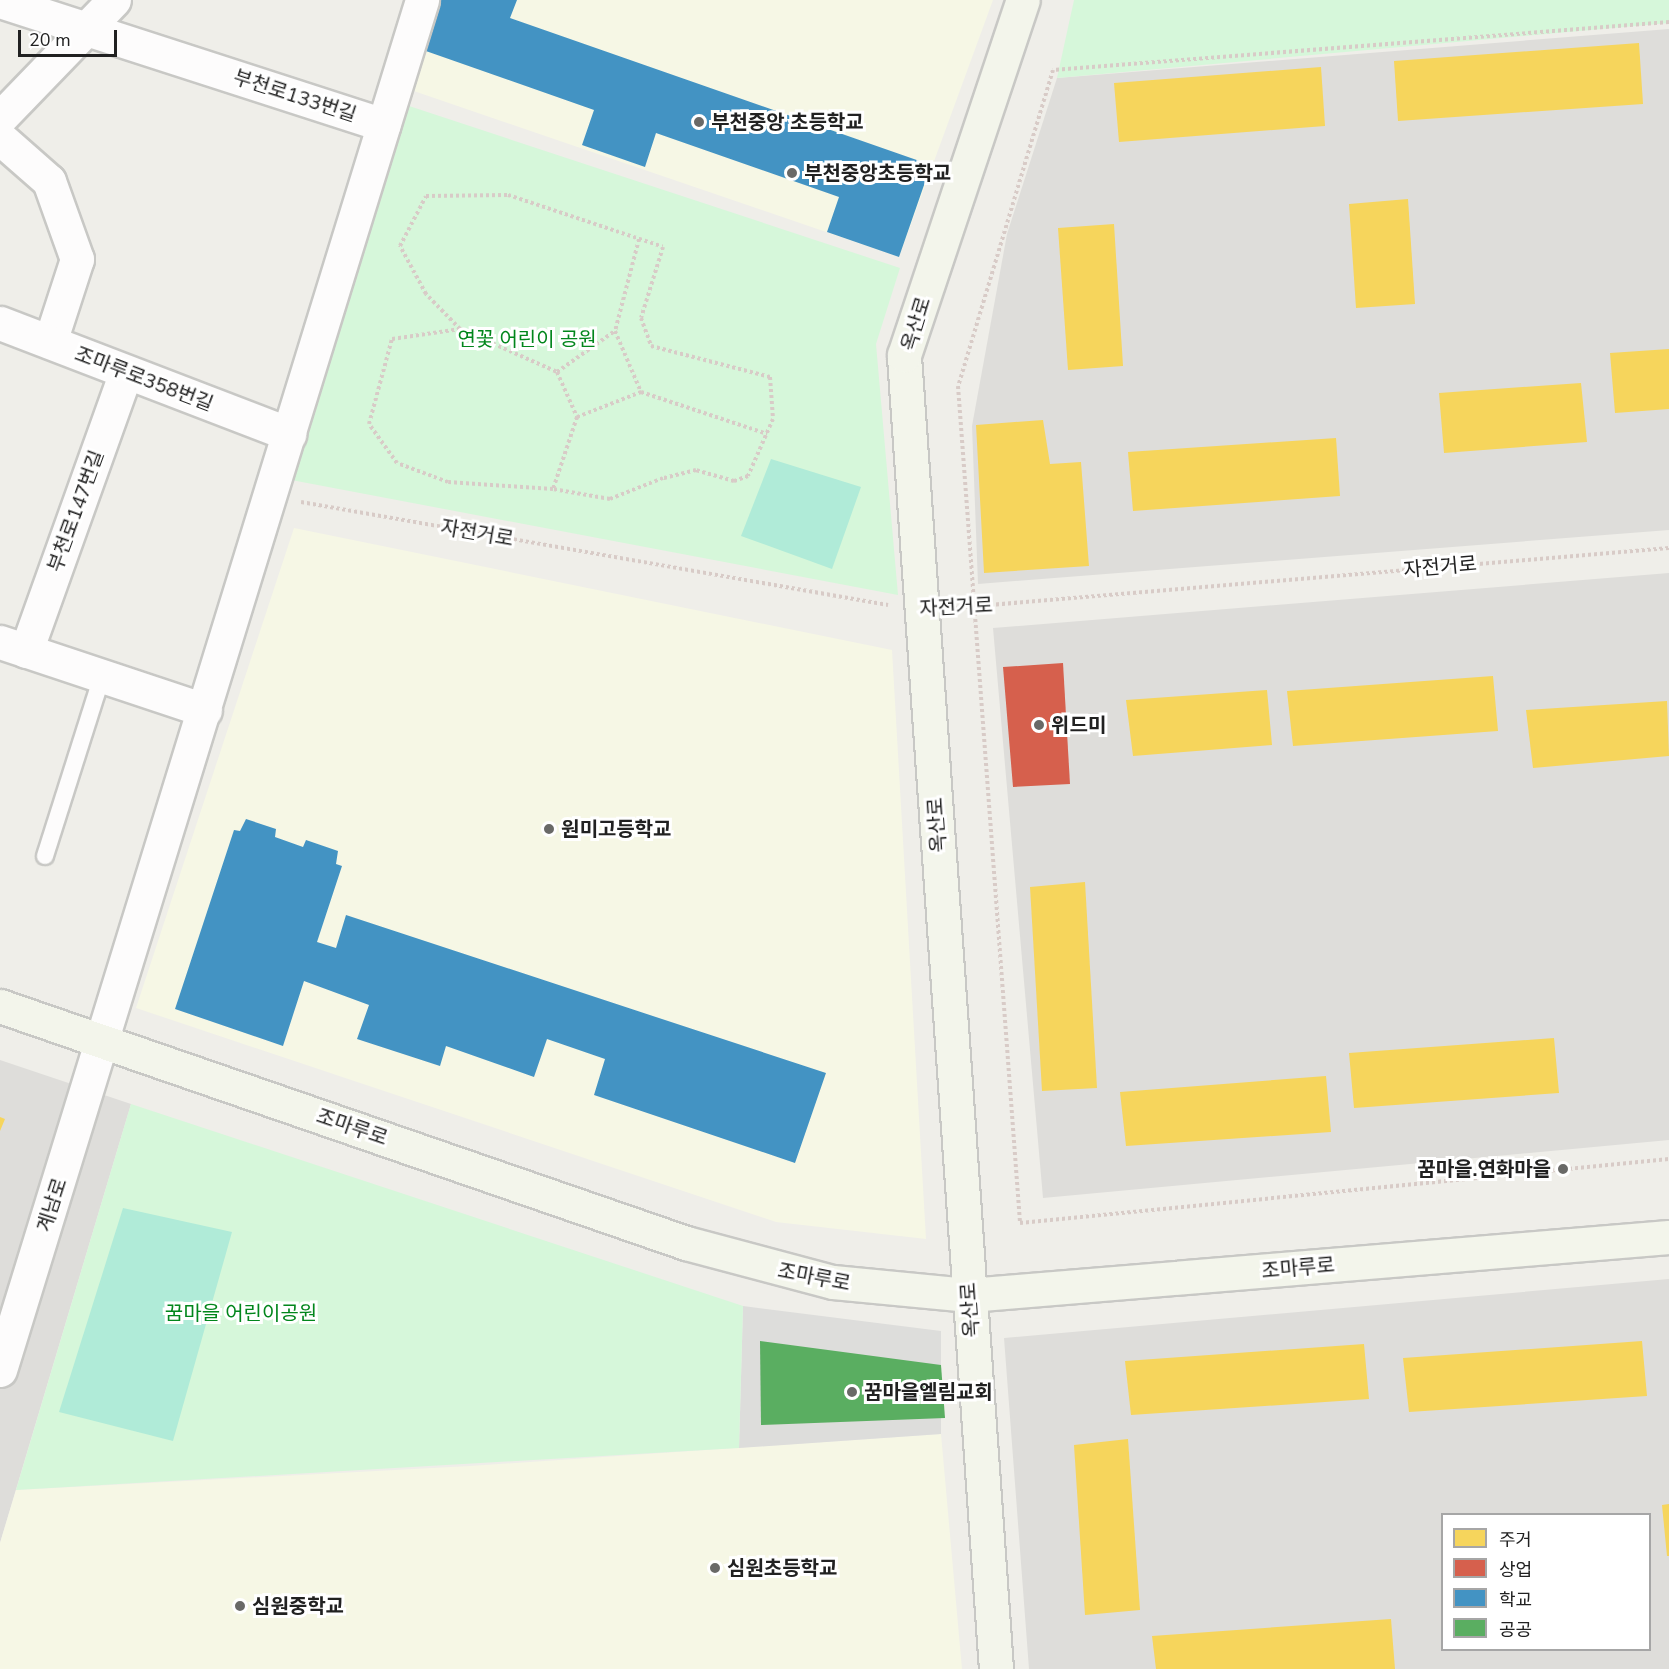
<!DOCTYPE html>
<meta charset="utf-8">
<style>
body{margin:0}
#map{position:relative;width:1669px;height:1669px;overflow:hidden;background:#efeee9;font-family:"Nunito Sans","Noto Sans KR",sans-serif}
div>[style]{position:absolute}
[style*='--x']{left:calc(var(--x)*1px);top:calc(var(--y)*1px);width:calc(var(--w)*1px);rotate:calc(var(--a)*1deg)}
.residential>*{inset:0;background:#deddda}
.education>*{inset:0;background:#f6f7e5}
.religious>*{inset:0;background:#dddddb}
.park>*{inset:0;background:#d6f7da}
.pitch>*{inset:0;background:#b0ebd8}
.homes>*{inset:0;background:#f6d55c}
.shops>*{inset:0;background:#d6604d}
.schools>*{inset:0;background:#4393c3}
.public>*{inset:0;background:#5aae61}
.path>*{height:4px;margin-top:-2px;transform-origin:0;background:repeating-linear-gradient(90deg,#d8cbc7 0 3px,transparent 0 6px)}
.roads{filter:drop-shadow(2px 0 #c8c8c5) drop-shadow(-2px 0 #c8c8c5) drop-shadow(0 2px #c8c8c5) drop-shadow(0 -2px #c8c8c5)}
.lane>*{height:16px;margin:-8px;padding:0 8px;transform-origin:8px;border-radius:8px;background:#fdfcfc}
.street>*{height:33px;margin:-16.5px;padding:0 16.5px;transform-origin:16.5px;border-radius:16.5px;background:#fdfcfc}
.secondary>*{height:33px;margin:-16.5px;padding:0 16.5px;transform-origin:16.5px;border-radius:16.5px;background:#f3f5eb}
.dots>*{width:16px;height:16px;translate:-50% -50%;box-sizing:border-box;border:3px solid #fff;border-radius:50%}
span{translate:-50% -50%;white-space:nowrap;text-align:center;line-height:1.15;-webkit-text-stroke:6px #fff;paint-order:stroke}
.street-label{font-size:20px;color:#212121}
.poi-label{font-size:20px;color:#212121;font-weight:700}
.left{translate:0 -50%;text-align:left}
.right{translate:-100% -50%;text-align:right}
.park-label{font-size:20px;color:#02861c}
.legend{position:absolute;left:1441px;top:1513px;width:210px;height:138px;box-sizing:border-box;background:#fff;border:2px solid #a6a6a6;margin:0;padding:8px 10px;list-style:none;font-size:18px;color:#212121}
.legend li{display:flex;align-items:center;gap:12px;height:30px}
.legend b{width:30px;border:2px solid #a6a6a6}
.scale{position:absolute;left:18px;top:30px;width:99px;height:27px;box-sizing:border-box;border:3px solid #212121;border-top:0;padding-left:8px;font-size:18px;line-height:21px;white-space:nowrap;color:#212121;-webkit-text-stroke:4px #fff;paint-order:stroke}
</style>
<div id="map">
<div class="residential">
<div style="clip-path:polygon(1669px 29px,1669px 530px,978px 584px,972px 426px,1007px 234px,1057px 78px)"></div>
<div style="clip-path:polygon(1669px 573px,1669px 1140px,1043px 1198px,993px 628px)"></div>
<div style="clip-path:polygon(0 1060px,131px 1104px,0 1543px)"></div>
<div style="clip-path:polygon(evenodd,1669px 1279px,1669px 1669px,1029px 1669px,1004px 1338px,1669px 1279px,1442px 1514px,1650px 1514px,1650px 1650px,1442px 1650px,1442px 1514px)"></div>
</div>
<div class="education">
<div style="clip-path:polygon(435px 0,993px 0,899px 257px,408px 89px)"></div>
<div style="clip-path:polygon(294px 528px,892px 650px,926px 1239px,776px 1222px,136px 1008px)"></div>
<div style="clip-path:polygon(941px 1434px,962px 1669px,0 1669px,0 1543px,16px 1490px,470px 1466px)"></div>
</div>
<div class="religious">
<div style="clip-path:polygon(743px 1306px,941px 1331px,941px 1434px,739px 1448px)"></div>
</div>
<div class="park">
<div style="clip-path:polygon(1074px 0,1669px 0,1669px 23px,1057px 78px)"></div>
<div style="clip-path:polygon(403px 104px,900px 268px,876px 344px,898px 595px,286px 479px)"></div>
<div style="clip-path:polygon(131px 1104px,743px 1306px,739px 1448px,16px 1490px)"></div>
</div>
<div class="pitch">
<div style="clip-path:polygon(771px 459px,861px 487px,832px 569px,741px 536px)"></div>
<div style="clip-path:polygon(123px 1208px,232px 1232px,173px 1441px,59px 1412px)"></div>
</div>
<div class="homes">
<div style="clip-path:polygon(1639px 43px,1643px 104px,1398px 121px,1394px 61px)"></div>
<div style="clip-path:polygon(1321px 67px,1325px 126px,1119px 142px,1114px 83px)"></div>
<div style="clip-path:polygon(1408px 199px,1415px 304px,1356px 308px,1349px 204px)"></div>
<div style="clip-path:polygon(1114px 224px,1123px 366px,1068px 370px,1058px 228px)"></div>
<div style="clip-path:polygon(1669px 349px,1669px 409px,1615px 413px,1610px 353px)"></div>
<div style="clip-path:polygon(1581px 383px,1587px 442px,1444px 453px,1439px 393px)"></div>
<div style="clip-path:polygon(1043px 420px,1050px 464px,1081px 462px,1089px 566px,984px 573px,976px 425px)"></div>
<div style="clip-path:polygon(1336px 438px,1340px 496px,1133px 511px,1128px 452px)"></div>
<div style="clip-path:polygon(1493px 676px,1498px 731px,1293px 746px,1287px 691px)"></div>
<div style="clip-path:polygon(1267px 690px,1272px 745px,1133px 756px,1126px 700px)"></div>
<div style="clip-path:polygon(1667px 701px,1669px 756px,1533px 768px,1526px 710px)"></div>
<div style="clip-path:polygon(1085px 882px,1097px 1088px,1042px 1091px,1030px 887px)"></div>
<div style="clip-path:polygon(1554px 1038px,1559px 1093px,1354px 1108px,1349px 1053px)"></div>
<div style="clip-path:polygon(1326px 1076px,1331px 1132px,1126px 1146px,1120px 1092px)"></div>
<div style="clip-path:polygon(0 1117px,5px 1119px,0 1131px)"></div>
<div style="clip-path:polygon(1642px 1341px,1647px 1396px,1409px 1412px,1403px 1358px)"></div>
<div style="clip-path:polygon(1364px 1344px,1369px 1399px,1131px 1415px,1125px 1361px)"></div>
<div style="clip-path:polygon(1128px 1439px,1140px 1610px,1085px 1615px,1074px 1445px)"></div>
<div style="clip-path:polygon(1669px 1504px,1669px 1556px,1667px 1556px,1662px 1505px)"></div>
<div style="clip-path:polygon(1391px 1619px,1395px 1669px,1156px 1669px,1152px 1636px)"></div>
</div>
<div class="shops">
<div style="clip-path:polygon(1063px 663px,1070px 784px,1013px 787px,1003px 667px)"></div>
</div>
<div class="schools">
<div style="clip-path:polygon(441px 0,517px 0,510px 18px,931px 165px,899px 257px,827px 232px,839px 197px,656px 133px,645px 167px,582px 145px,594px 110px,423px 50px)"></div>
<div style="clip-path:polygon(246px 819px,276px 829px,275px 837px,303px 847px,306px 840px,338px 851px,336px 864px,342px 866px,317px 942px,336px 948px,346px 915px,826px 1073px,795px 1163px,594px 1095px,605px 1059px,547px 1039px,534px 1077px,446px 1046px,440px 1066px,357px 1039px,369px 1005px,304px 981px,283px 1046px,175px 1009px,234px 830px,240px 831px)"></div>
</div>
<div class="public">
<div style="clip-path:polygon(760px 1341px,941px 1365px,945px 1418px,761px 1425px)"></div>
</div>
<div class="path">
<div style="--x:1669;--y:22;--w:618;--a:175.54"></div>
<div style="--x:1053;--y:70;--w:330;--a:106.7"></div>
<div style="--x:958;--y:386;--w:839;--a:85.76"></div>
<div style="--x:1020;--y:1223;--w:652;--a:-5.63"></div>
<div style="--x:508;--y:195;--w:163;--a:18.5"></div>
<div style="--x:663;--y:247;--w:74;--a:107.2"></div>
<div style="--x:641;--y:318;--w:30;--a:70"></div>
<div style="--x:651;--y:346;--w:123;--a:14.6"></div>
<div style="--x:770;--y:377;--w:42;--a:85.9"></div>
<div style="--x:773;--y:419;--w:62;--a:113.7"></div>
<div style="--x:748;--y:476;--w:15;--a:160"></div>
<div style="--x:734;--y:481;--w:40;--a:-164"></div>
<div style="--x:696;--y:470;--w:34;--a:166"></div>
<div style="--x:663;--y:478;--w:57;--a:158.4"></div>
<div style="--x:610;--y:499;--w:58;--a:-170"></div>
<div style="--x:553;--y:489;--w:105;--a:-176.2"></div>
<div style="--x:448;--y:482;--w:54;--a:-159.6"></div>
<div style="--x:397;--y:463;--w:48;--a:-125.7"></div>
<div style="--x:369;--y:424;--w:88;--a:-74.9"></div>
<div style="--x:392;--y:339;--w:69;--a:-8.4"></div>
<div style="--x:460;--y:329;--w:49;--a:-134.2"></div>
<div style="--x:426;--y:294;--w:55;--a:-118.4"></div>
<div style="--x:400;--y:246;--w:56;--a:-62.5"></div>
<div style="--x:426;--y:196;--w:82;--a:-0.7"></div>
<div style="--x:639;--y:239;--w:95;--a:104.6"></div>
<div style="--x:615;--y:331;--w:66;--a:66.9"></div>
<div style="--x:460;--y:329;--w:106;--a:23.9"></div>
<div style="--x:557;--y:372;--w:49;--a:66"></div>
<div style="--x:577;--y:417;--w:76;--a:108.4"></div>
<div style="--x:557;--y:372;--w:71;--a:-35.3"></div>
<div style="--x:577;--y:417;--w:69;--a:-21.3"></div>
<div style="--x:641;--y:392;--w:133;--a:18.4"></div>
<div style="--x:301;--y:502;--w:596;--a:9.95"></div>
<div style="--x:954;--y:608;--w:718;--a:-4.8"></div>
</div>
<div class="roads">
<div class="lane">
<div style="--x:45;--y:856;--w:189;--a:-72.4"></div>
</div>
<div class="street">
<div style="--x:0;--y:1;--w:403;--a:17.9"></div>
<div style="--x:0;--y:118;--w:164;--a:-46"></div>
<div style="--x:0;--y:138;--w:65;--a:41.3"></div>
<div style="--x:49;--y:181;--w:83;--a:70.3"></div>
<div style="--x:77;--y:259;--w:87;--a:108"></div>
<div style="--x:0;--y:323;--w:310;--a:21"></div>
<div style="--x:0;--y:642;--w:216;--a:18.4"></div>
<div style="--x:26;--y:651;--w:296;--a:-70.3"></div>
<div style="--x:0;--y:1370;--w:1434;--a:-72.88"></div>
</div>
<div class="secondary">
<div style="--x:0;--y:1006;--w:726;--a:19.06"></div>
<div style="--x:686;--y:1243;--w:152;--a:14.9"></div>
<div style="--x:833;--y:1282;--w:137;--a:5.5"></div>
<div style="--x:969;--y:1295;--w:702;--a:-4.74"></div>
<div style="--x:996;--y:1669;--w:1317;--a:-94.01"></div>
<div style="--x:904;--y:355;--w:374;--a:-71.5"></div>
</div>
</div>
<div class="dots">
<div style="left:699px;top:122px;background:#696967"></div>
<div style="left:792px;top:173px;background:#696967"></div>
<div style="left:1039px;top:725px;background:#696967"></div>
<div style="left:549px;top:829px;background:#696967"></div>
<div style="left:1563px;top:1169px;background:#696967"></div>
<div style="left:852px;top:1392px;background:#696967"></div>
<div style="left:715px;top:1568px;background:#696967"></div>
<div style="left:240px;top:1606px;background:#696967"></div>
</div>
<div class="street-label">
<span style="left:295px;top:96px;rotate:18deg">부천로133번길</span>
<span style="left:916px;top:324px;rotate:-73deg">옥산로</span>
<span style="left:144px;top:379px;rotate:21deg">조마루로358번길</span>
<span style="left:76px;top:511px;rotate:-70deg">부천로147번길</span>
<span style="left:477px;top:533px;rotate:10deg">자전거로</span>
<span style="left:1440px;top:567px;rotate:-5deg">자전거로</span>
<span style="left:956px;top:607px;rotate:-3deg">자전거로</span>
<span style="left:937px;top:825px;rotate:-94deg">옥산로</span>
<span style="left:352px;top:1127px;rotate:19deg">조마루로</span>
<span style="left:52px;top:1205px;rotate:-72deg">계남로</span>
<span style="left:1298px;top:1268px;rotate:-5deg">조마루로</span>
<span style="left:814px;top:1277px;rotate:11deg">조마루로</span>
<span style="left:970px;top:1310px;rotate:-94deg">옥산로</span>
</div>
<div class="poi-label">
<span class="left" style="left:711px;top:122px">부천중앙 초등학교</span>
<span class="left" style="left:804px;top:173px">부천중앙초등학교</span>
<span class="left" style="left:1051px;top:725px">위드미</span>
<span class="left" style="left:561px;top:829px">원미고등학교</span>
<span class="right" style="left:1551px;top:1169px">꿈마을.연화마을</span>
<span class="left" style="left:864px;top:1392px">꿈마을엘림교회</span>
<span class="left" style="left:727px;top:1568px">심원초등학교</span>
<span class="left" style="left:252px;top:1606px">심원중학교</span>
</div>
<div class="park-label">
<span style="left:527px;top:339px">연꽃 어린이 공원</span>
<span style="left:241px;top:1313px">꿈마을 어린이공원</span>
</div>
<ul class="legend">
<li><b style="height:16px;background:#f6d55c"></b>주거</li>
<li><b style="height:16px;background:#d6604d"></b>상업</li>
<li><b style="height:16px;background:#4393c3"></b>학교</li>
<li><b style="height:16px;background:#5aae61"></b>공공</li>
</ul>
<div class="scale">20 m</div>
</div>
